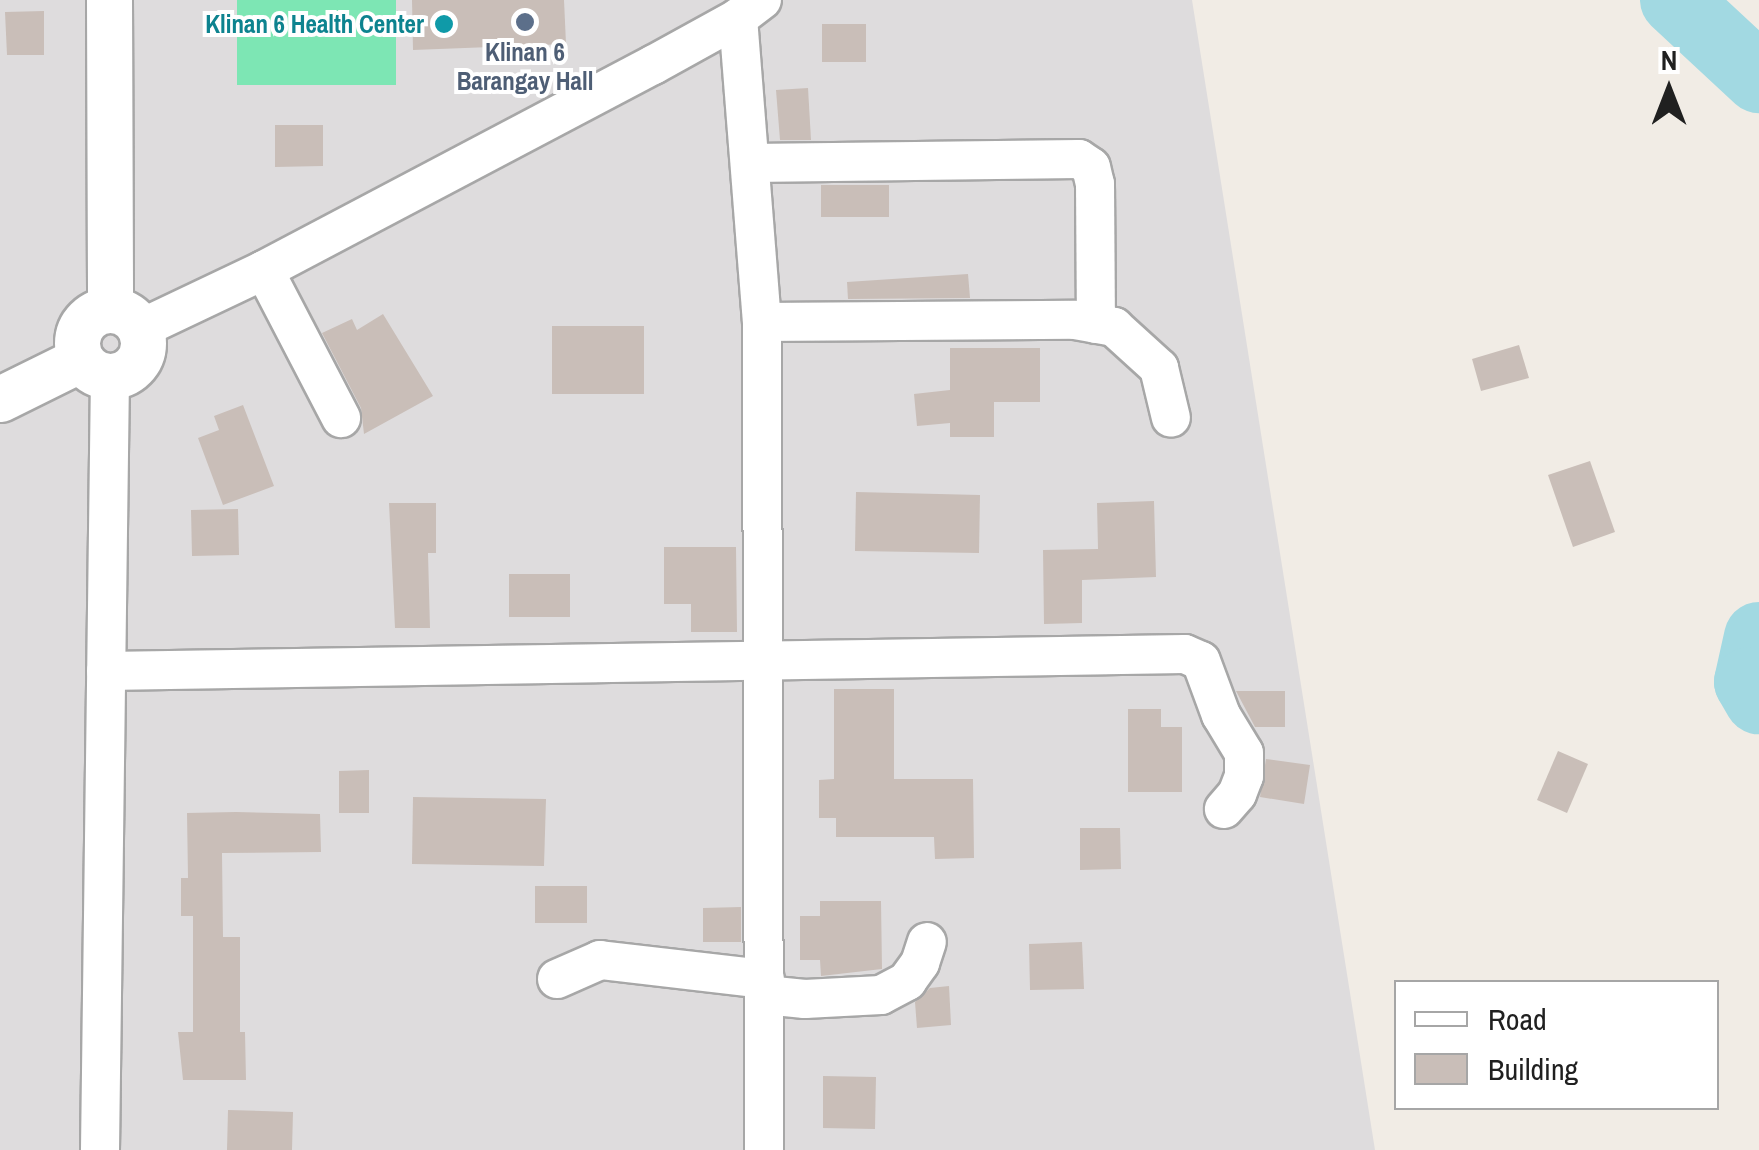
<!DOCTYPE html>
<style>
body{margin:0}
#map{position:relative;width:1759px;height:1150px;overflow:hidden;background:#f1ece5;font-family:"Archivo Narrow",sans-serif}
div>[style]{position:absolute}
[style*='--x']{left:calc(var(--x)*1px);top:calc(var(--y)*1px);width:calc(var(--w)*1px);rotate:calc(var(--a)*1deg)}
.residential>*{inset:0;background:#dedcdd}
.pitch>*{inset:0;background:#7de6b4}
.river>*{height:70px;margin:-35px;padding:0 35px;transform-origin:35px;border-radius:35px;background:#a2d9e2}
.building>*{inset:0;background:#c9beb8}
.roads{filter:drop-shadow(2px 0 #a7a7a7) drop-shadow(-2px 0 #a7a7a7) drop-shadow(0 2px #a7a7a7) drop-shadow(0 -2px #a7a7a7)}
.minor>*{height:38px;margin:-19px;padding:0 19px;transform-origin:19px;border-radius:19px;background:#fff}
.tertiary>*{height:45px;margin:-22.5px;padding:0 22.5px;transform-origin:22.5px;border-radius:22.5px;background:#fff}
.tertiary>.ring{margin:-22.5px;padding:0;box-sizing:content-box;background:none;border:45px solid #fff;border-radius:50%}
.dots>*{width:28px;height:28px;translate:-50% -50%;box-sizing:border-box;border:5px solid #fff;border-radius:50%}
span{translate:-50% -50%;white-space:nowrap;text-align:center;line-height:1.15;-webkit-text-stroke:8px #fff;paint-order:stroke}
.culture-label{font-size:25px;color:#0d838f;font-weight:700}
.right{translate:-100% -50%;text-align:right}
.service-label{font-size:25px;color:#4e5e75;font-weight:700}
.legend{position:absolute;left:1394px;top:980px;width:325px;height:130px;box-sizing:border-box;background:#fff;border:2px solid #a6a6a6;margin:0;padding:12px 18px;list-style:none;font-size:30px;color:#202020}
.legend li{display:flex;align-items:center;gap:20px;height:50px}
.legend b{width:50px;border:2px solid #a6a6a6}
.north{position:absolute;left:1619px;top:40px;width:100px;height:100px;-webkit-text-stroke:8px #fff;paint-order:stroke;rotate:0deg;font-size:28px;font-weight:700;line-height:40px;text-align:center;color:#202020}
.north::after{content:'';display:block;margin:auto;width:35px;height:45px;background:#202020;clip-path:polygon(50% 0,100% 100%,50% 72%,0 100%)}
</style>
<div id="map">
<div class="residential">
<div style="clip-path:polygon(0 0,1192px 0,1375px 1150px,0 1150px)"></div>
</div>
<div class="pitch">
<div style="clip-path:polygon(237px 0,396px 0,396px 85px,237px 85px)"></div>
</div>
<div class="river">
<div style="--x:1675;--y:0;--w:115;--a:42.9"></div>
<div style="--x:1759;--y:637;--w:46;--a:102.5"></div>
<div style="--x:1749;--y:682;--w:20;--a:60"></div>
</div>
<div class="building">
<div style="clip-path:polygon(412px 0,564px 0,566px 44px,413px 50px)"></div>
<div style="clip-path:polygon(44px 11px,44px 55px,7px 55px,5px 12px)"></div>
<div style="clip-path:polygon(822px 24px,866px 24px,866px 62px,822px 62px)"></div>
<div style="clip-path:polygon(808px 88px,811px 140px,780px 140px,776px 90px)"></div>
<div style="clip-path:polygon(275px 125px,323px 125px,323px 166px,275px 167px)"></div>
<div style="clip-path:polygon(821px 185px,889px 185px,889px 217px,821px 217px)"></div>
<div style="clip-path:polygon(968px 274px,970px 298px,848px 299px,847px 282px)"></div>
<div style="clip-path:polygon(383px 314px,433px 396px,364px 434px,361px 408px,322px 333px,352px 319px,357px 330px)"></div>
<div style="clip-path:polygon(552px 326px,644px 326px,644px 394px,552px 394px)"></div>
<div style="clip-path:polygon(1519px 345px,1529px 378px,1481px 391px,1472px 359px)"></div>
<div style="clip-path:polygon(950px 348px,1040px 348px,1040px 402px,994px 402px,994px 437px,950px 437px,950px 423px,917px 426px,914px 394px,950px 390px)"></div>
<div style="clip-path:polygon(243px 405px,274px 486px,223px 505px,198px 438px,219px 430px,214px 416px)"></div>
<div style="clip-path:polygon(1590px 461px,1615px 532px,1573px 547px,1548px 475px)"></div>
<div style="clip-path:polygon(856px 492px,980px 495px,979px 553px,855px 551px)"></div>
<div style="clip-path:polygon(1154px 501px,1156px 577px,1082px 580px,1082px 623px,1044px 624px,1043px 550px,1098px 549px,1097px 503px)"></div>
<div style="clip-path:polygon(389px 503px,436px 503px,436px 553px,428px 553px,430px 628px,395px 628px)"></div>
<div style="clip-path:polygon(238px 509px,239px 555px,192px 556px,191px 510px)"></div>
<div style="clip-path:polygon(664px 547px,736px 547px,737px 632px,691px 632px,691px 604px,664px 604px)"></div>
<div style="clip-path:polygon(509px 574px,570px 574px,570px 617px,509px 617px)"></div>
<div style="clip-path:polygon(834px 689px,894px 689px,894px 779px,973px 779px,974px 858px,935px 859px,934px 837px,836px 837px,836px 818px,819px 818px,819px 780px,834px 779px)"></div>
<div style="clip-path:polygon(1236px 691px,1285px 691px,1285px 727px,1255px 727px)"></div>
<div style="clip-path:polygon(1128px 709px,1161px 709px,1161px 727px,1182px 727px,1182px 792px,1128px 792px)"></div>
<div style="clip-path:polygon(1558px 751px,1588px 764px,1567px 813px,1537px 800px)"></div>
<div style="clip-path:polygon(1266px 759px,1310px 765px,1304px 804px,1260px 797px)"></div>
<div style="clip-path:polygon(369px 770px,369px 813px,339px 813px,339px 771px)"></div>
<div style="clip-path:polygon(413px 797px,546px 799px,544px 866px,412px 864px)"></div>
<div style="clip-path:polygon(236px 812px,320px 814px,321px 852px,222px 853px,223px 937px,240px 937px,240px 1032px,245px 1032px,246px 1080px,183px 1080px,178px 1032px,193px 1032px,193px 916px,181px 916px,181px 878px,188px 878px,187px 813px)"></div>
<div style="clip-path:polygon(1080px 828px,1120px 828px,1121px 869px,1080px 870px)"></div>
<div style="clip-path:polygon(535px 886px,587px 886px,587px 923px,535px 923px)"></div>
<div style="clip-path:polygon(820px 901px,881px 901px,882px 969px,821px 976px,820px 960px,800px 960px,800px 916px,820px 916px)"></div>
<div style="clip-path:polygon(741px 907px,741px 942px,703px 942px,703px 908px)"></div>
<div style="clip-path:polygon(1082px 942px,1084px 989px,1030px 990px,1029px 944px)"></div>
<div style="clip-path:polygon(949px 986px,951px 1025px,917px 1028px,915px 1002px,930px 988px)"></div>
<div style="clip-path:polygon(823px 1076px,876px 1077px,875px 1129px,823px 1128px)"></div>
<div style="clip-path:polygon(228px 1110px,293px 1112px,292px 1150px,227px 1150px)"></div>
</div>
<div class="roads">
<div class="minor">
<div style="--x:738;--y:18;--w:305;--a:85.5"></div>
<div style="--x:762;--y:322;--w:828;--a:89.86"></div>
<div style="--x:751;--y:163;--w:328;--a:-0.7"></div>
<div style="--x:1079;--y:159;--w:14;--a:34"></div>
<div style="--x:1091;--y:167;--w:17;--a:77"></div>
<div style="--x:1095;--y:184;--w:140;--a:89.6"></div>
<div style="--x:264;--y:270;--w:167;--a:62.5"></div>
<div style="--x:762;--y:322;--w:313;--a:-0.4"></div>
<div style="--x:1075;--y:320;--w:40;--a:10"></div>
<div style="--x:1114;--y:327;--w:61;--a:42.3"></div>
<div style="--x:1159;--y:368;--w:51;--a:76.5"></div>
<div style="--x:140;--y:329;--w:137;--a:-25.4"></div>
<div style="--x:264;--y:270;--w:440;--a:-27.8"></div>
<div style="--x:653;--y:65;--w:97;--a:-28.9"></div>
<div style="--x:738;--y:18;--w:30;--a:-37"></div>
<div style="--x:106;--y:671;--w:1079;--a:-0.9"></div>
<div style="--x:1185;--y:654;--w:17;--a:24"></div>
<div style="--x:1201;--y:661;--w:58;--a:69.7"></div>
<div style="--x:1221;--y:715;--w:44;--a:58.8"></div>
<div style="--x:1244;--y:753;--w:23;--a:90"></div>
<div style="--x:1244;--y:776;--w:19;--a:111"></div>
<div style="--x:1237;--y:794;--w:20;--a:131"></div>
<div style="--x:557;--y:979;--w:47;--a:-23.8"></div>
<div style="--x:600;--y:960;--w:166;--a:6.6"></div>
<div style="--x:765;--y:995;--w:40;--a:5.7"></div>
<div style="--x:805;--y:999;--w:76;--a:-3"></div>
<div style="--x:881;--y:995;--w:30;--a:-28"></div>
<div style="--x:907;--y:981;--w:22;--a:-54"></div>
<div style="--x:920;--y:963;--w:22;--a:-72"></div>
<div style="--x:100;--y:1150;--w:774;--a:-89.26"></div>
</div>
<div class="tertiary">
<div style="--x:109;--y:0;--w:310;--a:89.8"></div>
<div class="ring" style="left:77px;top:310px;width:21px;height:21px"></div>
<div style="--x:0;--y:399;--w:90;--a:-26.3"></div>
</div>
</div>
<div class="dots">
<div style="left:525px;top:22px;background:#5c6f8a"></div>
<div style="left:444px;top:24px;background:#0f9aa8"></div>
</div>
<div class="culture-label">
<span class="right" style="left:424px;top:24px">Klinan 6 Health Center</span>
</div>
<div class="service-label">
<span style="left:525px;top:67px">Klinan 6<br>Barangay Hall</span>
</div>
<ul class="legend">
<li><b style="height:12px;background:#fff"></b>Road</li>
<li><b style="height:28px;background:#c9beb8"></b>Building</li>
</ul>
<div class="north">N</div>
</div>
